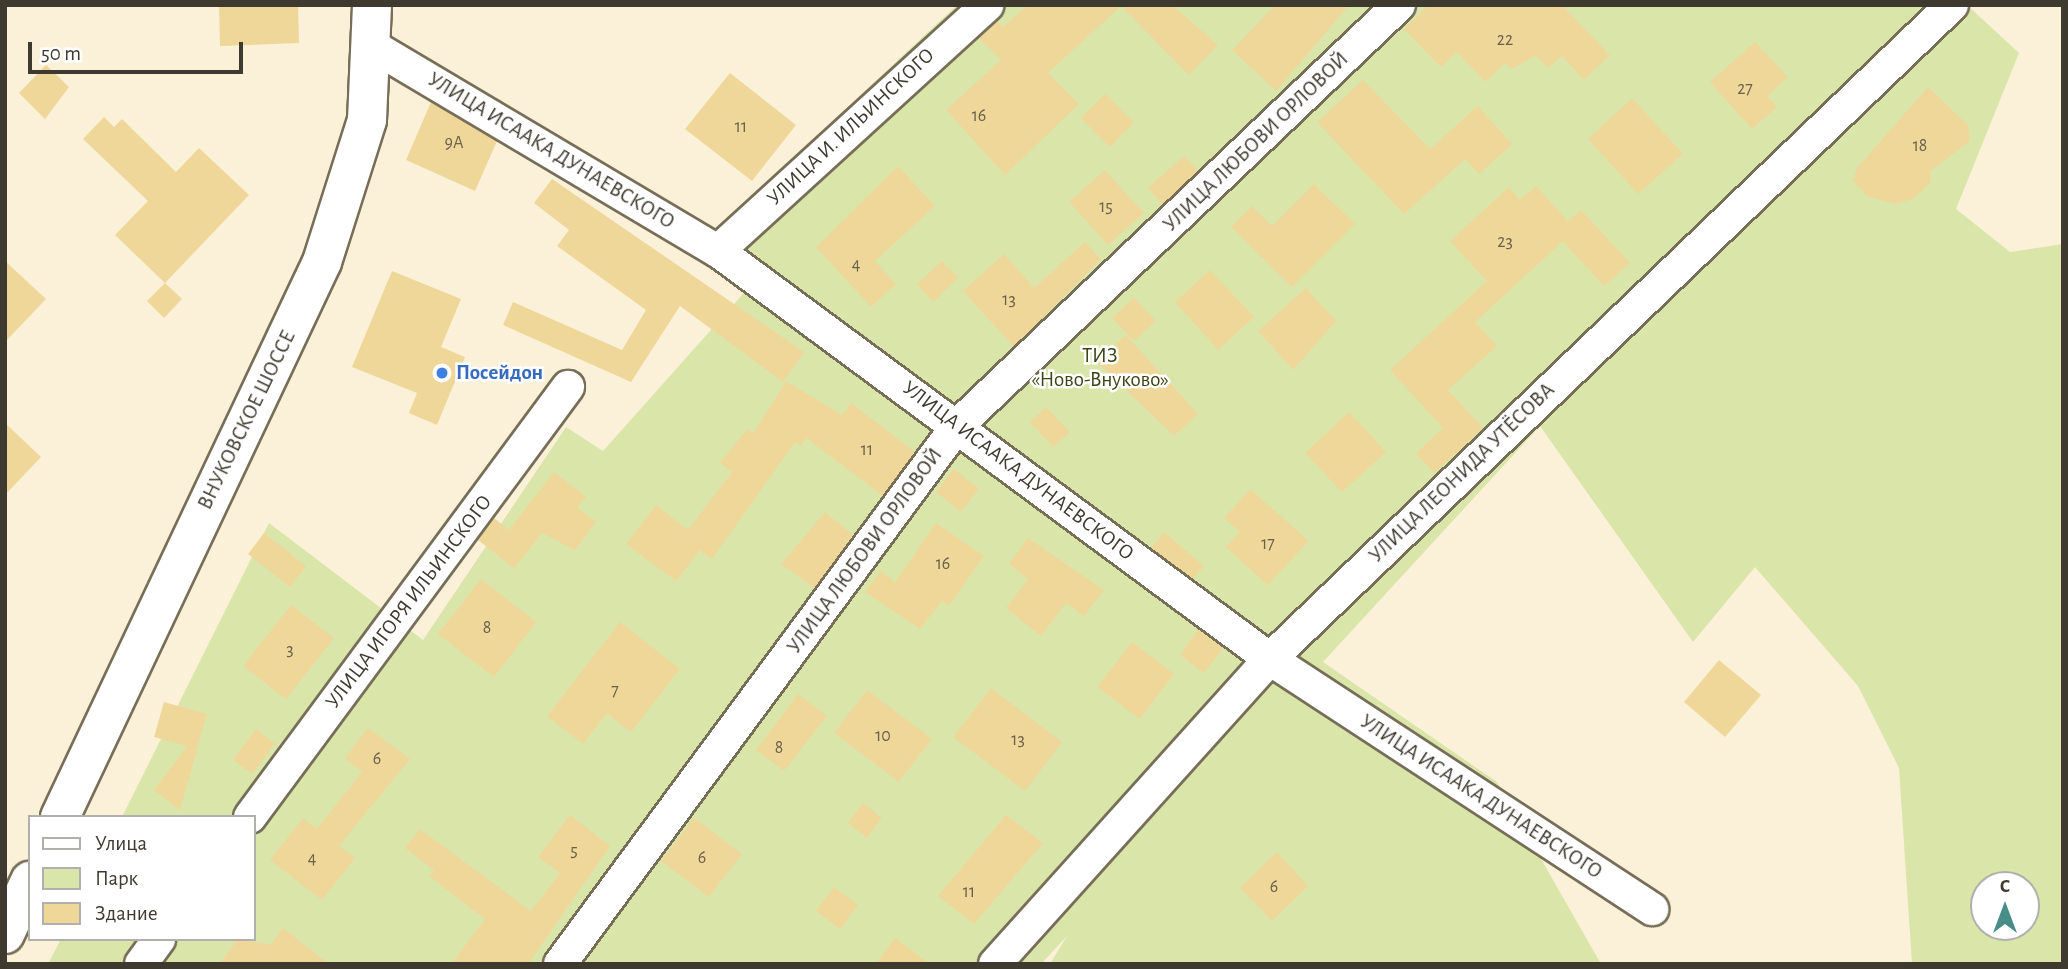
<!DOCTYPE html>
<meta charset="utf-8">
<style>
body{margin:0}
#map{position:relative;width:2068px;height:969px;overflow:hidden;background:#fbf1d8;font-family:"Alegreya Sans",sans-serif}
div>[style]{position:absolute}
[style*='--x']{left:calc(var(--x)*1px);top:calc(var(--y)*1px);width:calc(var(--w)*1px);rotate:calc(var(--a)*1deg)}
.green>*{inset:0;background:#dae5aa}
.building>*{inset:0;background:#efd79a}
.roads{filter:drop-shadow(2px 0 #776e58) drop-shadow(-2px 0 #776e58) drop-shadow(0 2px #776e58) drop-shadow(0 -2px #776e58)}
.street>*{height:32px;margin:-16px;padding:0 16px;transform-origin:16px;border-radius:16px;background:#fff}
.secondary>*{height:38px;margin:-19px;padding:0 19px;transform-origin:19px;border-radius:19px;background:#fff}
.dots>*{width:19px;height:19px;translate:-50% -50%;box-sizing:border-box;border:4px solid #fff;border-radius:50%}
span{translate:-50% -50%;white-space:nowrap;text-align:center;line-height:1.15;-webkit-text-stroke:5px #fff;paint-order:stroke}
.number-label{font-size:18px;color:#6a614a}
.number-label span{-webkit-text-stroke-width:0}
.street-label{font-size:21px;color:#3e3a30}
.park-label{font-size:21px;color:#3d4416}
.shop-label{font-size:21px;color:#366cbe;font-weight:700}
.left{translate:0 -50%;text-align:left}
.frame{position:absolute;inset:0;border:7px solid #3e3a30;pointer-events:none}
.legend{position:absolute;left:28px;top:815px;width:228px;height:126px;box-sizing:border-box;background:#fff;border:2px solid #b2b0ac;margin:0;padding:9px 12px;list-style:none;font-size:21px;color:#3e3a30}
.legend li{display:flex;align-items:center;gap:14px;height:35px}
.legend b{width:35px;border:2px solid #b2b0ac}
.north{position:absolute;left:1970px;top:871px;width:70px;height:70px;box-sizing:border-box;background:#fff;border:2px solid #b2b0ac;border-radius:50%;rotate:0deg;font-size:19px;font-weight:700;line-height:28px;text-align:center;color:#3e3a30}
.north::after{content:'';display:block;margin:auto;width:24px;height:32px;background:#478e89;clip-path:polygon(50% 0,100% 100%,50% 72%,0 100%)}
.scale{position:absolute;left:28px;top:42px;width:215px;height:32px;box-sizing:border-box;border:4px solid #3e3a30;border-top:0;padding-left:9px;font-size:21px;line-height:24px;white-space:nowrap;color:#3e3a30;-webkit-text-stroke:5px #fff;paint-order:stroke}
</style>
<div id="map">
<div class="green">
<div style="clip-path:polygon(evenodd,957px 5px,1967px 5px,2019px 53px,1956px 209px,2010px 252px,2063px 244px,2063px 964px,1912px 964px,1899px 768px,1858px 686px,1755px 567px,1693px 642px,1540px 426px,1323px 662px,1497px 782px,1601px 964px,1050px 964px,1067px 936px,1041px 964px,48px 964px,61px 939px,254px 939px,254px 817px,122px 817px,269px 523px,423px 640px,566px 427px,603px 451px,743px 294px,722px 224px,957px 5px,1984px 885px,2026px 885px,2026px 927px,1984px 927px,1984px 885px)"></div>
</div>
<div class="building">
<div style="clip-path:polygon(219px 5px,298px 5px,299px 43px,220px 46px)"></div>
<div style="clip-path:polygon(1028px 5px,1172px 5px,1218px 45px,1189px 75px,1121px 6px,1048px 73px,1079px 104px,1005px 175px,946px 110px,1001px 60px,979px 38px,997px 21px,1003px 27px)"></div>
<div style="clip-path:polygon(1275px 5px,1349px 5px,1276px 91px,1232px 50px)"></div>
<div style="clip-path:polygon(1429px 5px,1562px 5px,1610px 55px,1584px 80px,1562px 56px,1548px 68px,1536px 55px,1512px 69px,1505px 63px,1485px 82px,1457px 52px,1441px 67px,1404px 29px)"></div>
<div style="clip-path:polygon(1755px 42px,1788px 77px,1767px 96px,1777px 107px,1752px 129px,1710px 82px)"></div>
<div style="clip-path:polygon(46px 65px,69px 87px,45px 119px,19px 93px)"></div>
<div style="clip-path:polygon(730px 73px,796px 125px,752px 181px,685px 129px)"></div>
<div style="clip-path:polygon(1363px 80px,1430px 149px,1478px 106px,1512px 144px,1479px 174px,1465px 159px,1404px 214px,1317px 122px)"></div>
<div style="clip-path:polygon(1928px 87px,1968px 125px,1970px 141px,1930px 171px,1930px 183px,1913px 199px,1895px 204px,1867px 196px,1853px 181px,1857px 168px)"></div>
<div style="clip-path:polygon(1105px 94px,1134px 122px,1110px 147px,1081px 118px)"></div>
<div style="clip-path:polygon(1632px 98px,1683px 154px,1638px 194px,1588px 139px)"></div>
<div style="clip-path:polygon(431px 102px,497px 141px,475px 191px,406px 160px)"></div>
<div style="clip-path:polygon(104px 117px,114px 127px,122px 119px,176px 172px,199px 148px,249px 195px,165px 283px,115px 235px,148px 201px,83px 139px)"></div>
<div style="clip-path:polygon(1184px 156px,1198px 171px,1163px 205px,1148px 188px)"></div>
<div style="clip-path:polygon(898px 166px,935px 206px,875px 261px,896px 284px,871px 307px,816px 247px)"></div>
<div style="clip-path:polygon(1105px 170px,1144px 213px,1108px 245px,1069px 202px)"></div>
<div style="clip-path:polygon(552px 179px,804px 352px,783px 382px,680px 306px,631px 382px,503px 325px,513px 302px,622px 350px,646px 310px,557px 246px,569px 230px,534px 203px)"></div>
<div style="clip-path:polygon(1314px 184px,1355px 224px,1292px 287px,1231px 227px,1252px 206px,1272px 226px)"></div>
<div style="clip-path:polygon(1536px 186px,1568px 221px,1581px 210px,1630px 263px,1604px 286px,1563px 241px,1475px 322px,1497px 346px,1448px 390px,1483px 428px,1434px 473px,1416px 453px,1443px 428px,1390px 370px,1487px 281px,1450px 241px,1509px 187px,1520px 200px)"></div>
<div style="clip-path:polygon(1085px 242px,1101px 259px,1014px 347px,963px 291px,1004px 254px,1034px 288px)"></div>
<div style="clip-path:polygon(5px 261px,46px 299px,5px 342px)"></div>
<div style="clip-path:polygon(942px 261px,958px 278px,933px 302px,917px 284px)"></div>
<div style="clip-path:polygon(1210px 270px,1254px 317px,1218px 350px,1175px 302px)"></div>
<div style="clip-path:polygon(392px 271px,461px 299px,441px 347px,465px 357px,437px 425px,409px 413px,417px 393px,352px 367px)"></div>
<div style="clip-path:polygon(165px 283px,182px 299px,164px 318px,147px 301px)"></div>
<div style="clip-path:polygon(1306px 288px,1336px 321px,1293px 370px,1258px 331px)"></div>
<div style="clip-path:polygon(1134px 298px,1156px 321px,1134px 341px,1112px 318px)"></div>
<div style="clip-path:polygon(1126px 335px,1198px 414px,1174px 436px,1097px 362px)"></div>
<div style="clip-path:polygon(786px 381px,842px 415px,851px 403px,915px 452px,883px 496px,806px 438px,801px 446px,795px 442px,712px 559px,700px 550px,676px 581px,626px 544px,656px 505px,688px 530px,732px 472px,720px 463px,747px 429px,753px 434px)"></div>
<div style="clip-path:polygon(1046px 407px,1070px 432px,1053px 447px,1030px 422px)"></div>
<div style="clip-path:polygon(1349px 412px,1386px 452px,1342px 492px,1305px 453px)"></div>
<div style="clip-path:polygon(5px 423px,41px 457px,5px 495px)"></div>
<div style="clip-path:polygon(954px 469px,979px 489px,961px 512px,936px 492px)"></div>
<div style="clip-path:polygon(554px 472px,586px 497px,577px 508px,596px 522px,575px 550px,542px 533px,514px 568px,478px 540px,494px 518px,509px 530px)"></div>
<div style="clip-path:polygon(1250px 489px,1309px 541px,1268px 585px,1226px 547px,1240px 532px,1224px 518px)"></div>
<div style="clip-path:polygon(825px 512px,853px 535px,815px 588px,781px 564px)"></div>
<div style="clip-path:polygon(936px 523px,984px 556px,949px 606px,942px 601px,920px 629px,865px 592px,881px 571px,895px 582px)"></div>
<div style="clip-path:polygon(1164px 532px,1204px 566px,1193px 579px,1151px 548px)"></div>
<div style="clip-path:polygon(264px 533px,306px 566px,290px 587px,248px 554px)"></div>
<div style="clip-path:polygon(1028px 538px,1104px 590px,1084px 616px,1066px 603px,1041px 636px,1006px 608px,1028px 579px,1009px 564px)"></div>
<div style="clip-path:polygon(481px 579px,536px 622px,494px 677px,438px 634px)"></div>
<div style="clip-path:polygon(291px 605px,334px 638px,286px 699px,243px 666px)"></div>
<div style="clip-path:polygon(620px 622px,680px 669px,631px 732px,607px 713px,583px 744px,547px 716px)"></div>
<div style="clip-path:polygon(1198px 630px,1223px 648px,1204px 673px,1180px 655px)"></div>
<div style="clip-path:polygon(1132px 642px,1174px 674px,1140px 719px,1097px 687px)"></div>
<div style="clip-path:polygon(1719px 660px,1761px 695px,1725px 737px,1684px 702px)"></div>
<div style="clip-path:polygon(991px 688px,1062px 742px,1025px 791px,953px 737px)"></div>
<div style="clip-path:polygon(867px 690px,932px 739px,899px 782px,834px 733px)"></div>
<div style="clip-path:polygon(798px 694px,827px 716px,784px 771px,756px 750px)"></div>
<div style="clip-path:polygon(164px 702px,207px 714px,180px 810px,154px 790px,187px 746px,154px 737px)"></div>
<div style="clip-path:polygon(368px 728px,410px 759px,339px 846px,355px 858px,322px 900px,270px 860px,303px 818px,317px 829px,362px 772px,345px 758px)"></div>
<div style="clip-path:polygon(256px 729px,275px 744px,252px 774px,233px 760px)"></div>
<div style="clip-path:polygon(863px 803px,882px 818px,867px 838px,848px 823px)"></div>
<div style="clip-path:polygon(570px 815px,610px 846px,528px 964px,451px 964px,485px 919px,429px 876px,434px 870px,405px 848px,420px 829px,531px 911px,560px 873px,538px 857px)"></div>
<div style="clip-path:polygon(1006px 815px,1043px 843px,974px 924px,938px 896px)"></div>
<div style="clip-path:polygon(694px 818px,742px 854px,709px 897px,661px 861px)"></div>
<div style="clip-path:polygon(1277px 852px,1308px 886px,1272px 921px,1240px 888px)"></div>
<div style="clip-path:polygon(834px 887px,858px 905px,840px 929px,816px 911px)"></div>
<div style="clip-path:polygon(283px 928px,329px 964px,219px 964px,238px 939px,271px 945px)"></div>
<div style="clip-path:polygon(895px 938px,930px 964px,875px 964px)"></div>
</div>
<div class="roads">
<div class="street">
<div style="--x:374;--y:47;--w:400;--a:30.7"></div>
<div style="--x:718;--y:251;--w:686;--a:36.47"></div>
<div style="--x:1270;--y:659;--w:457;--a:33.2"></div>
<div style="--x:718;--y:251;--w:365;--a:-42.4"></div>
<div style="--x:250;--y:817;--w:535;--a:-53.52"></div>
<div style="--x:141;--y:964;--w:31;--a:-54"></div>
<div style="--x:560;--y:964;--w:670;--a:-53.56"></div>
<div style="--x:958;--y:425;--w:609;--a:-43.6"></div>
<div style="--x:995;--y:964;--w:411;--a:-48"></div>
<div style="--x:1270;--y:659;--w:945;--a:-43.8"></div>
</div>
<div class="secondary">
<div style="--x:60;--y:817;--w:614;--a:-64.73"></div>
<div style="--x:322;--y:262;--w:149;--a:-72.4"></div>
<div style="--x:367;--y:120;--w:115;--a:-87.5"></div>
<div style="--x:5;--y:934;--w:59;--a:-64.7"></div>
</div>
</div>
<div class="dots">
<div style="left:442px;top:373px;background:#3f7fe0"></div>
</div>
<div class="number-label">
<span style="left:1505px;top:40px">22</span>
<span style="left:1745px;top:89px">27</span>
<span style="left:979px;top:116px">16</span>
<span style="left:741px;top:127px">11</span>
<span style="left:454px;top:143px">9А</span>
<span style="left:1920px;top:146px">18</span>
<span style="left:1106px;top:207px">15</span>
<span style="left:1505px;top:242px">23</span>
<span style="left:856px;top:265px">4</span>
<span style="left:1009px;top:300px">13</span>
<span style="left:867px;top:450px">11</span>
<span style="left:1268px;top:544px">17</span>
<span style="left:943px;top:564px">16</span>
<span style="left:487px;top:628px">8</span>
<span style="left:290px;top:650px">3</span>
<span style="left:615px;top:691px">7</span>
<span style="left:883px;top:736px">10</span>
<span style="left:1018px;top:740px">13</span>
<span style="left:779px;top:748px">8</span>
<span style="left:377px;top:759px">6</span>
<span style="left:574px;top:851px">5</span>
<span style="left:702px;top:858px">6</span>
<span style="left:312px;top:859px">4</span>
<span style="left:1274px;top:887px">6</span>
<span style="left:969px;top:892px">11</span>
</div>
<div class="street-label">
<span style="left:851px;top:127px;rotate:-43deg">УЛИЦА И. ИЛЬИНСКОГО</span>
<span style="left:1256px;top:142px;rotate:-44deg">УЛИЦА ЛЮБОВИ ОРЛОВОЙ</span>
<span style="left:551px;top:151px;rotate:31deg">УЛИЦА ИСААКА ДУНАЕВСКОГО</span>
<span style="left:247px;top:420px;rotate:-64deg">ВНУКОВСКОЕ ШОССЕ</span>
<span style="left:1018px;top:471px;rotate:37deg">УЛИЦА ИСААКА ДУНАЕВСКОГО</span>
<span style="left:1462px;top:473px;rotate:-44deg">УЛИЦА ЛЕОНИДА УТЁСОВА</span>
<span style="left:865px;top:551px;rotate:-54deg">УЛИЦА ЛЮБОВИ ОРЛОВОЙ</span>
<span style="left:409px;top:602px;rotate:-53deg">УЛИЦА ИГОРЯ ИЛЬИНСКОГО</span>
<span style="left:1481px;top:797px;rotate:33deg">УЛИЦА ИСААКА ДУНАЕВСКОГО</span>
</div>
<div class="park-label">
<span style="left:1100px;top:368px">ТИЗ<br>«Ново-Внуково»</span>
</div>
<div class="shop-label">
<span class="left" style="left:456px;top:373px">Посейдон</span>
</div>
<div class="frame"></div>
<ul class="legend">
<li><b style="height:9px;background:#fff"></b>Улица</li>
<li><b style="height:19px;background:#dae5aa"></b>Парк</li>
<li><b style="height:19px;background:#efd79a"></b>Здание</li>
</ul>
<div class="north">С</div>
<div class="scale">50 m</div>
</div>
